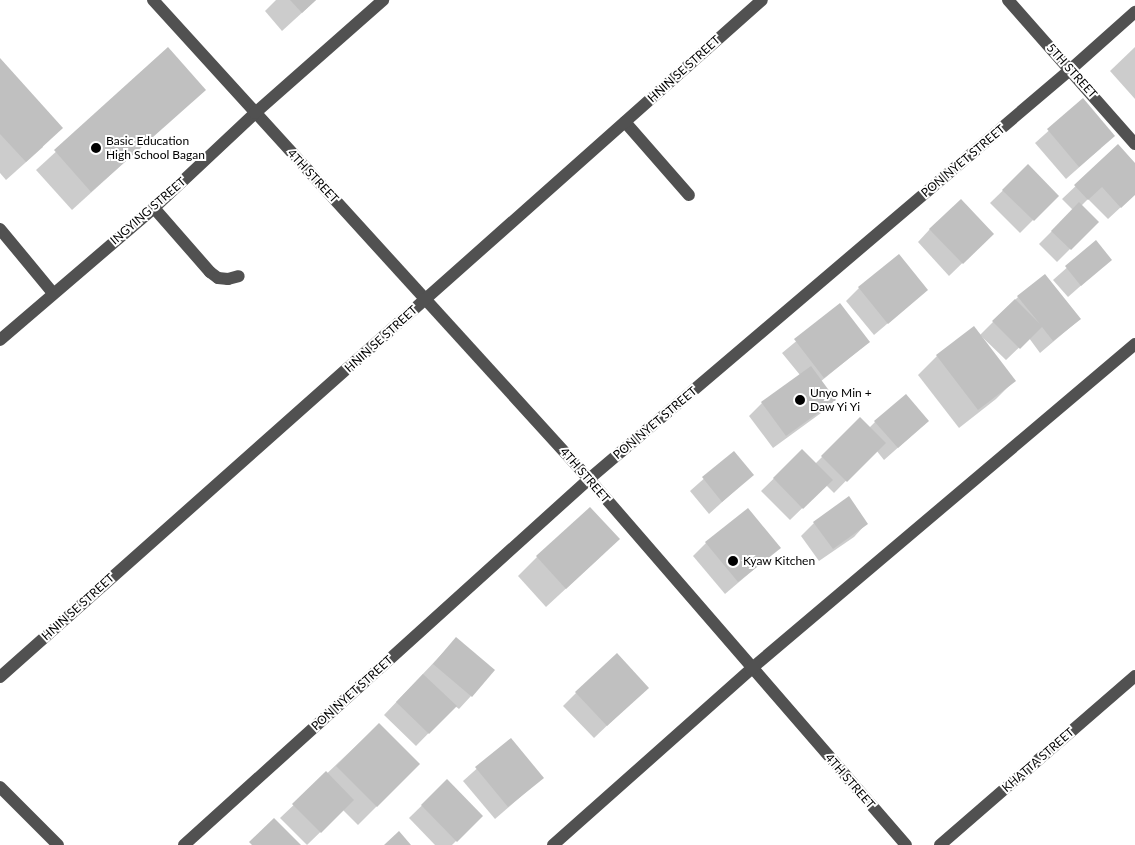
<!DOCTYPE html>
<style>
body{margin:0}
#map{position:relative;width:1135px;height:845px;overflow:hidden;background:#fff;font-family:Lato,sans-serif}
div>[style]{position:absolute}
[style*='--x']{left:calc(var(--x)*1px);top:calc(var(--y)*1px);width:calc(var(--w)*1px);rotate:calc(var(--a)*1deg)}
.shadow>*{inset:0;background:#0003}
.building>*{inset:0;background:#c0c0c0}
.minor>*{height:12px;margin:-6px;padding:0 6px;transform-origin:6px;border-radius:6px;background:#515151}
.dots>*{width:14px;height:14px;translate:-50% -50%;box-sizing:border-box;border:2px solid #fff;border-radius:50%}
span{translate:-50% -50%;white-space:nowrap;text-align:center;line-height:1.15;-webkit-text-stroke:4px #fff;paint-order:stroke}
.street-label{font-size:12px;color:#000}
.poi-label{font-size:12px;color:#000}
.left{translate:0 -50%;text-align:left}
</style>
<div id="map">
<div class="shadow">
<div style="clip-path:polygon(276px 0,316px 0,282px 31px,265px 11px)"></div>
<div style="clip-path:polygon(1135px 47px,1135px 99px,1110px 71px)"></div>
<div style="clip-path:polygon(168px 49px,204px 90px,72px 210px,36px 170px)"></div>
<div style="clip-path:polygon(0 60px,43px 147px,6px 180px,0 173px)"></div>
<div style="clip-path:polygon(1083px 100px,1101px 148px,1066px 179px,1035px 143px)"></div>
<div style="clip-path:polygon(1118px 146px,1135px 165px,1135px 194px,1108px 219px,1088px 199px,1081px 206px,1097px 222px,1057px 262px,1039px 244px,1073px 210px,1062px 199px)"></div>
<div style="clip-path:polygon(1028px 166px,1057px 196px,1020px 233px,990px 203px)"></div>
<div style="clip-path:polygon(930px 229px,980px 246px,949px 276px,918px 242px)"></div>
<div style="clip-path:polygon(1096px 242px,1110px 260px,1068px 297px,1053px 280px)"></div>
<div style="clip-path:polygon(859px 288px,927px 290px,874px 335px,846px 301px)"></div>
<div style="clip-path:polygon(1018px 297px,1080px 319px,1040px 353px,1029px 338px,1006px 360px,980px 335px)"></div>
<div style="clip-path:polygon(840px 305px,869px 342px,820px 382px,834px 400px,821px 413px,773px 448px,749px 416px,762px 403px,800px 375px,782px 353px)"></div>
<div style="clip-path:polygon(937px 356px,1014px 381px,996px 399px,959px 428px,918px 375px)"></div>
<div style="clip-path:polygon(860px 419px,869px 428px,875px 422px,928px 421px,884px 460px,876px 450px,834px 493px,826px 485px,790px 520px,761px 491px,802px 451px,815px 464px)"></div>
<div style="clip-path:polygon(734px 452px,752px 475px,709px 514px,690px 491px)"></div>
<div style="clip-path:polygon(848px 498px,866px 524px,854px 537px,819px 561px,801px 536px,814px 523px)"></div>
<div style="clip-path:polygon(706px 543px,779px 548px,725px 594px,693px 556px)"></div>
<div style="clip-path:polygon(537px 557px,599px 558px,546px 607px,518px 576px)"></div>
<div style="clip-path:polygon(456px 639px,471px 696px,459px 709px,455px 706px,416px 746px,384px 715px)"></div>
<div style="clip-path:polygon(576px 693px,634px 700px,594px 738px,563px 706px)"></div>
<div style="clip-path:polygon(379px 724px,419px 764px,358px 825px,343px 810px,307px 845px,280px 818px)"></div>
<div style="clip-path:polygon(510px 739px,542px 778px,495px 819px,463px 781px)"></div>
<div style="clip-path:polygon(447px 781px,481px 816px,452px 845px,435px 845px,409px 818px)"></div>
</div>
<div class="building">
<div style="clip-path:polygon(290px 0,316px 0,302px 13px)"></div>
<div style="clip-path:polygon(168px 47px,206px 90px,91px 192px,54px 150px)"></div>
<div style="clip-path:polygon(0 58px,63px 128px,26px 162px,0 134px)"></div>
<div style="clip-path:polygon(1083px 98px,1115px 136px,1079px 167px,1047px 129px)"></div>
<div style="clip-path:polygon(1118px 144px,1135px 163px,1135px 195px,1121px 208px,1102px 187px,1088px 200px,1074px 185px)"></div>
<div style="clip-path:polygon(1028px 164px,1059px 196px,1034px 221px,1002px 190px)"></div>
<div style="clip-path:polygon(961px 199px,994px 234px,963px 264px,929px 229px)"></div>
<div style="clip-path:polygon(1079px 202px,1099px 222px,1071px 250px,1051px 231px)"></div>
<div style="clip-path:polygon(1096px 240px,1112px 260px,1081px 286px,1065px 266px)"></div>
<div style="clip-path:polygon(899px 254px,928px 290px,888px 324px,858px 287px)"></div>
<div style="clip-path:polygon(1045px 274px,1081px 319px,1053px 341px,1042px 327px,1020px 349px,992px 321px,1015px 299px,1040px 324px,1017px 296px)"></div>
<div style="clip-path:polygon(840px 303px,870px 342px,824px 378px,794px 339px)"></div>
<div style="clip-path:polygon(974px 326px,1016px 381px,978px 410px,936px 355px)"></div>
<div style="clip-path:polygon(811px 366px,836px 400px,786px 436px,761px 402px)"></div>
<div style="clip-path:polygon(906px 394px,929px 421px,898px 448px,874px 421px)"></div>
<div style="clip-path:polygon(860px 417px,886px 443px,847px 482px,821px 456px)"></div>
<div style="clip-path:polygon(802px 449px,833px 480px,803px 509px,773px 478px)"></div>
<div style="clip-path:polygon(734px 451px,754px 475px,722px 502px,702px 477px)"></div>
<div style="clip-path:polygon(849px 496px,868px 524px,833px 549px,813px 522px)"></div>
<div style="clip-path:polygon(590px 507px,620px 539px,566px 589px,536px 556px)"></div>
<div style="clip-path:polygon(748px 508px,781px 548px,738px 582px,705px 542px)"></div>
<div style="clip-path:polygon(456px 637px,495px 670px,472px 697px,433px 664px)"></div>
<div style="clip-path:polygon(617px 653px,649px 688px,607px 726px,575px 692px)"></div>
<div style="clip-path:polygon(423px 674px,457px 706px,429px 734px,396px 702px)"></div>
<div style="clip-path:polygon(379px 723px,420px 764px,377px 807px,336px 766px)"></div>
<div style="clip-path:polygon(511px 738px,544px 778px,508px 807px,475px 767px)"></div>
<div style="clip-path:polygon(326px 771px,354px 800px,321px 833px,292px 804px)"></div>
<div style="clip-path:polygon(447px 779px,483px 816px,457px 842px,421px 805px)"></div>
<div style="clip-path:polygon(274px 818px,301px 845px,252px 845px,249px 842px)"></div>
<div style="clip-path:polygon(399px 831px,411px 845px,384px 845px)"></div>
</div>
<div class="minor">
<div style="--x:153;--y:0;--w:648;--a:47.69"></div>
<div style="--x:589;--y:479;--w:484;--a:49.1"></div>
<div style="--x:1008;--y:0;--w:192;--a:48.6"></div>
<div style="--x:625;--y:122;--w:97;--a:48.8"></div>
<div style="--x:154;--y:208;--w:85;--a:48.8"></div>
<div style="--x:210;--y:272;--w:10;--a:37"></div>
<div style="--x:218;--y:278;--w:10;--a:6"></div>
<div style="--x:228;--y:279;--w:11;--a:-15"></div>
<div style="--x:0;--y:229;--w:83;--a:50.4"></div>
<div style="--x:0;--y:340;--w:203;--a:-40.6"></div>
<div style="--x:154;--y:208;--w:139;--a:-43.2"></div>
<div style="--x:255;--y:113;--w:171;--a:-41.4"></div>
<div style="--x:0;--y:677;--w:1019;--a:-41.62"></div>
<div style="--x:0;--y:787;--w:82;--a:45"></div>
<div style="--x:184;--y:845;--w:546;--a:-42.1"></div>
<div style="--x:589;--y:479;--w:633;--a:-40.39"></div>
<div style="--x:1071;--y:69;--w:86;--a:-41.7"></div>
<div style="--x:553;--y:845;--w:265;--a:-41.6"></div>
<div style="--x:751;--y:669;--w:503;--a:-40.24"></div>
<div style="--x:940;--y:845;--w:258;--a:-40.9"></div>
</div>
<div class="dots">
<div style="left:96px;top:148px;background:#000"></div>
<div style="left:800px;top:400px;background:#000"></div>
<div style="left:733px;top:561px;background:#000"></div>
</div>
<div class="street-label">
<span style="left:684px;top:69px;rotate:-42deg">HNIN SE STREET</span>
<span style="left:1072px;top:71px;rotate:48deg">5TH STREET</span>
<span style="left:963px;top:161px;rotate:-40deg">PON NYET STREET</span>
<span style="left:313px;top:176px;rotate:47deg">4TH STREET</span>
<span style="left:148px;top:211px;rotate:-41deg">INGYING STREET</span>
<span style="left:381px;top:339px;rotate:-42deg">HNIN SE STREET</span>
<span style="left:655px;top:423px;rotate:-40deg">PON NYET STREET</span>
<span style="left:585px;top:475px;rotate:49deg">4TH STREET</span>
<span style="left:78px;top:607px;rotate:-42deg">HNIN SE STREET</span>
<span style="left:352px;top:693px;rotate:-42deg">PON NYET STREET</span>
<span style="left:1038px;top:760px;rotate:-41deg">KHATTA STREET</span>
<span style="left:850px;top:781px;rotate:49deg">4TH STREET</span>
</div>
<div class="poi-label">
<span class="left" style="left:106px;top:148px">Basic Education<br>High School Bagan</span>
<span class="left" style="left:810px;top:400px">Unyo Min +<br>Daw Yi Yi</span>
<span class="left" style="left:743px;top:561px">Kyaw Kitchen</span>
</div>
</div>
